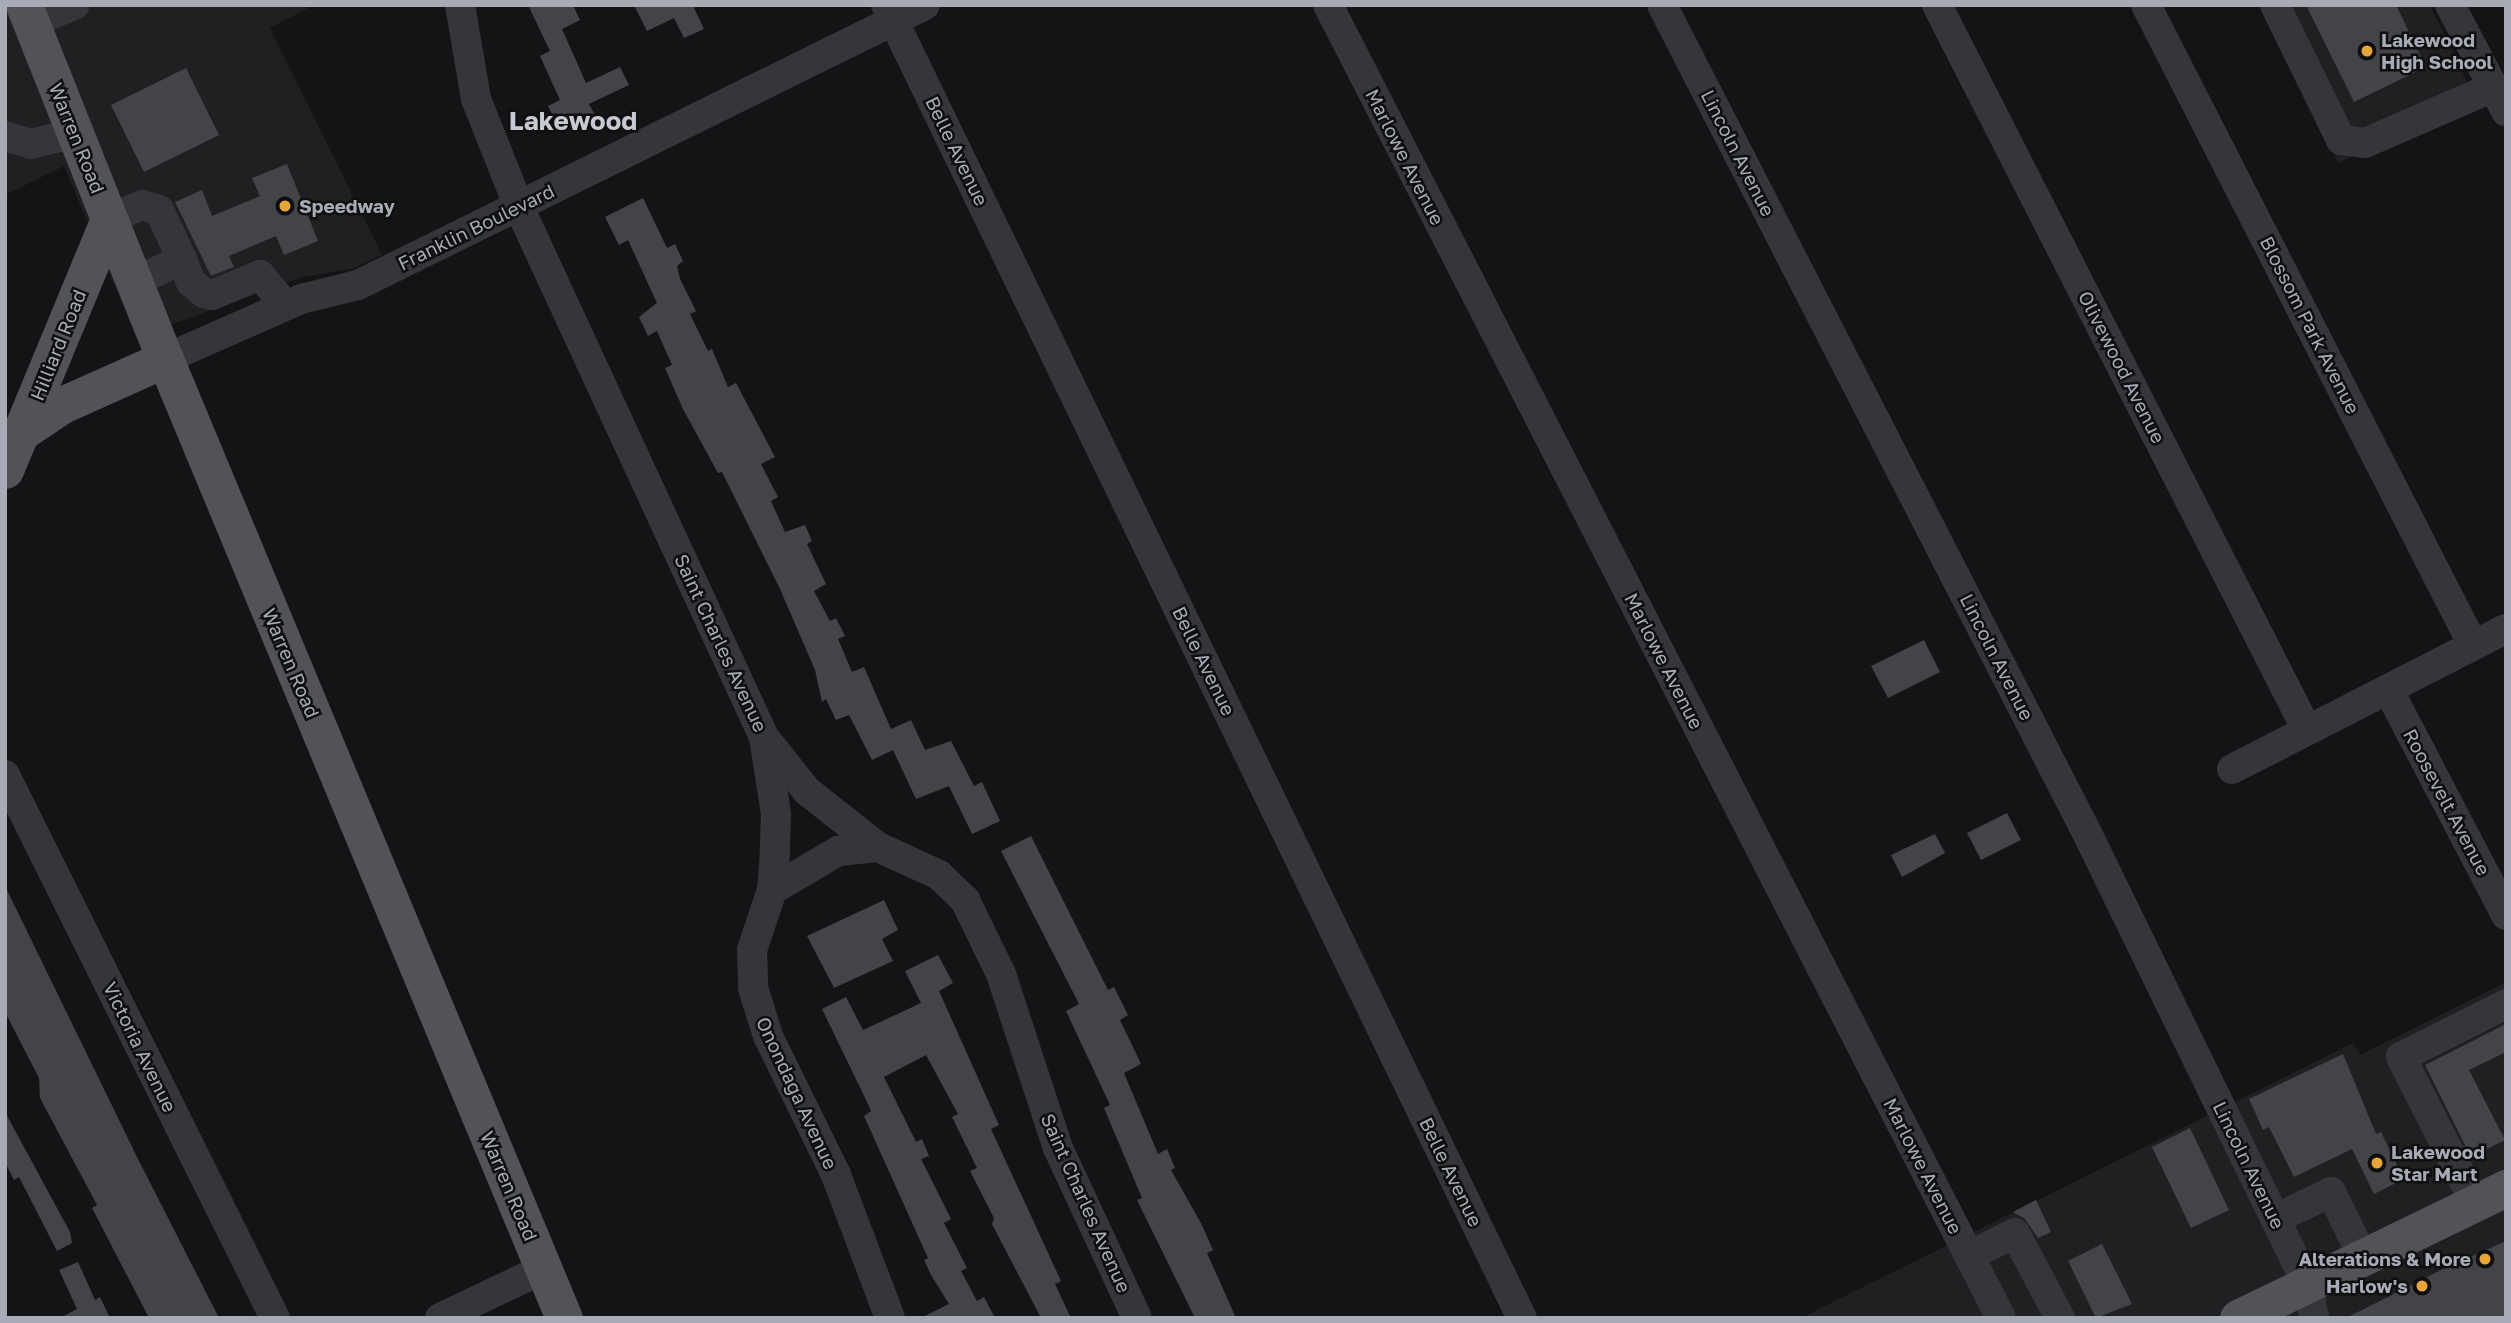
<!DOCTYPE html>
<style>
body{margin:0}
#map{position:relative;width:2511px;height:1323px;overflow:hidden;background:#131415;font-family:"Golos Text",sans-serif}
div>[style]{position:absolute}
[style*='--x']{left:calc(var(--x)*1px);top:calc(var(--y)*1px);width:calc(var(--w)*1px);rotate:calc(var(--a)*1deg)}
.built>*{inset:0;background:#202022}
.building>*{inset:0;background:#434448}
.minor>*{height:30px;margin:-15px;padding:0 15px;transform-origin:15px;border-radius:15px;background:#35363a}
.major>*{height:37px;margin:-18.5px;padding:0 18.5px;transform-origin:18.5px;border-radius:18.5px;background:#515359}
.dots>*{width:19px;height:19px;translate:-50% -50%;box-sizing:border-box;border:4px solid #0f0f10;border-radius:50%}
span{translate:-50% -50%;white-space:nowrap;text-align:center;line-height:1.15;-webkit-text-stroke:5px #0f0f10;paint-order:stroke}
.poi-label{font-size:19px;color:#a6abb5;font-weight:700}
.left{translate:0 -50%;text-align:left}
.right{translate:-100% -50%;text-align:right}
.street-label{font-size:19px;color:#a6abb5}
.district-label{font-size:26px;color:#c7cad1;font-weight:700}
.frame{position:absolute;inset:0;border:7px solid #a6abb5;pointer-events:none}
</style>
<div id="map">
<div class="built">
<div style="clip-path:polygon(5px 5px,314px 5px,270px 28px,382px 255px,351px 269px,303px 277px,136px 337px,64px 166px,5px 195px)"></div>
<div style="clip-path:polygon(2259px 5px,2430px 5px,2474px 96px,2338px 163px)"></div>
<div style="clip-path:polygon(2506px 982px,2506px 1318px,1801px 1318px,2353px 1043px,2360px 1055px)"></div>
</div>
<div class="building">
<div style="clip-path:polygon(528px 5px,573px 5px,580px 20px,562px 29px,586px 83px,620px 67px,629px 85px,589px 104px,595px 115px,561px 132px,548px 106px,560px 100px,540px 56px,550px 51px)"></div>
<div style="clip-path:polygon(634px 5px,699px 5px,694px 8px,704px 29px,684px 38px,674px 18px,647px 31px)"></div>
<div style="clip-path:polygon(2306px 5px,2396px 5px,2426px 67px,2354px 102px)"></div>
<div style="clip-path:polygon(186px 68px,219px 135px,144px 172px,111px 105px)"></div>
<div style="clip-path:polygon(287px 164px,318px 241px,284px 255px,276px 236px,229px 256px,234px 267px,211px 276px,175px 202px,202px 190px,212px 216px,260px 196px,252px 178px)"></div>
<div style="clip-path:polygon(643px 198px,667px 248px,675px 244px,683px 261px,677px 266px,680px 279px,696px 311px,690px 314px,708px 351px,712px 349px,728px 387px,736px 383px,775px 457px,761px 464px,778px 497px,771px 501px,785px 532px,805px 525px,812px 541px,807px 544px,826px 584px,814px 591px,830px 621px,836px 618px,845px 636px,838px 639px,852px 672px,864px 667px,891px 729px,911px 720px,925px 750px,951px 741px,974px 786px,982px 782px,1000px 821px,972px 834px,949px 786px,916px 799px,893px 750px,872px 760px,849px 715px,836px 720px,826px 699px,822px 702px,815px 670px,780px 589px,722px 472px,718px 473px,683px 409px,665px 368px,672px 365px,657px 331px,648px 336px,639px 317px,657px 303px,628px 240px,619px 245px,605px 217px)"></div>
<div style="clip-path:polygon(1924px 640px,1940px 672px,1888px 698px,1871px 666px)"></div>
<div style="clip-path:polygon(2007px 813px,2021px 840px,1981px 860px,1967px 833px)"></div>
<div style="clip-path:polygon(1935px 834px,1945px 853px,1902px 877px,1891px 855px)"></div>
<div style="clip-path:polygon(1031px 836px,1108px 990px,1114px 987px,1128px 1015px,1120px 1020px,1141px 1064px,1124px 1073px,1158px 1154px,1167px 1149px,1175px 1168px,1171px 1170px,1202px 1225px,1213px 1250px,1207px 1253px,1236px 1318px,1195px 1318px,1137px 1200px,1142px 1198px,1104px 1108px,1110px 1105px,1066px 1011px,1079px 1004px,1001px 851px)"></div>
<div style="clip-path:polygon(5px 886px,138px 1159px,219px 1318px,149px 1318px,92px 1208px,97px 1205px,40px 1098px,39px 1078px,5px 1012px)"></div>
<div style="clip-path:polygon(884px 900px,898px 930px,882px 939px,893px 961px,834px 988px,807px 936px)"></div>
<div style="clip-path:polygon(938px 955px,953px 983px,939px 991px,999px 1125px,991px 1129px,1061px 1281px,1055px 1284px,1071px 1318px,1041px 1318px,992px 1224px,994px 1218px,970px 1171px,977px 1168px,952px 1117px,958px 1114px,926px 1055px,884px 1077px,916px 1142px,922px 1139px,929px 1156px,921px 1159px,951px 1219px,944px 1223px,967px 1268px,961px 1271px,977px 1301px,984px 1297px,995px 1318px,921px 1318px,949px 1304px,931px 1275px,924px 1260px,928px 1258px,864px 1116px,871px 1111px,868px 1104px,822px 1009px,846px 997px,863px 1030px,921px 1003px,905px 971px)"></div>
<div style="clip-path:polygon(2506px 1024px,2506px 1052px,2469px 1070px,2505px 1140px,2471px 1157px,2425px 1065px)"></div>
<div style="clip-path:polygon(2343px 1054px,2376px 1134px,2381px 1132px,2404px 1179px,2374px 1194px,2352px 1149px,2294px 1177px,2269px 1127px,2263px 1130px,2249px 1099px)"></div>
<div style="clip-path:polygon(5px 1112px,70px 1232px,72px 1243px,57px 1251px,19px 1177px,14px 1180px,5px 1162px)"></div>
<div style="clip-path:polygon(2190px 1128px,2229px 1210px,2191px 1228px,2152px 1147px)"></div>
<div style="clip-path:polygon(2036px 1200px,2051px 1232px,2038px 1238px,2025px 1219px,2013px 1212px)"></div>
<div style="clip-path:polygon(2506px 1241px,2506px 1318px,2346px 1318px,2439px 1271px)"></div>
<div style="clip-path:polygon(2102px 1244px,2132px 1304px,2096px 1318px,2068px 1261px)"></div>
<div style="clip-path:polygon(78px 1262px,95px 1300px,100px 1297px,110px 1318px,60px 1318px,77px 1309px,59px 1270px)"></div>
</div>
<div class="minor">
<div style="--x:460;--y:5;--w:95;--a:80.3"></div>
<div style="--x:476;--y:99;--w:116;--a:68.3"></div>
<div style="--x:519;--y:207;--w:584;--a:65.19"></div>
<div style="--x:764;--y:737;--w:69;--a:51.5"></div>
<div style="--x:807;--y:791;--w:90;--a:38.3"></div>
<div style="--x:878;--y:847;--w:67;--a:24.7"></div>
<div style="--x:939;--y:875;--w:36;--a:44"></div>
<div style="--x:965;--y:900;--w:82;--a:64.1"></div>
<div style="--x:1001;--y:974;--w:183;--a:71.9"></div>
<div style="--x:1058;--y:1148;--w:187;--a:65.1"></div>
<div style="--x:886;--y:5;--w:1459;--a:64.16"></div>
<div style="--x:1328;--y:5;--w:1475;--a:62.86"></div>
<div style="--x:1662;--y:5;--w:931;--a:62.83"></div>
<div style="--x:2087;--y:833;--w:502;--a:64"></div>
<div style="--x:2307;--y:1284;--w:35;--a:78"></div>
<div style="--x:1937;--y:5;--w:814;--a:62.96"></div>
<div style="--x:2146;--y:5;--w:719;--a:62.94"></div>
<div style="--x:2275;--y:5;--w:150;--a:63.9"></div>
<div style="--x:2341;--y:140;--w:24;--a:7"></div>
<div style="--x:2365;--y:143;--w:140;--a:-23.6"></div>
<div style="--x:2450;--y:5;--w:120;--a:62.2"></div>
<div style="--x:30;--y:23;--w:48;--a:-22.2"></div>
<div style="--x:5;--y:136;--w:27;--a:17"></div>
<div style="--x:31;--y:144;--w:45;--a:-14"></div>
<div style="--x:109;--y:219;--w:36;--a:-23"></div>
<div style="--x:142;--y:205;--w:18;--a:16"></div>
<div style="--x:159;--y:210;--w:54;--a:64.9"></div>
<div style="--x:182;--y:259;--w:52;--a:153.9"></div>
<div style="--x:182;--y:259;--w:25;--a:69"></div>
<div style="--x:191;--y:282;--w:17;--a:40"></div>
<div style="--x:204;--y:293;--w:8;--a:14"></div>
<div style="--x:212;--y:295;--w:52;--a:-22.6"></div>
<div style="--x:260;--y:275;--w:39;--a:50"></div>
<div style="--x:165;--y:359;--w:149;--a:-23.8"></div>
<div style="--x:301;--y:299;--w:59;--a:-13.8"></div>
<div style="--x:358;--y:285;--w:632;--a:-26.28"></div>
<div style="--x:2388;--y:689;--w:255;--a:62.4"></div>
<div style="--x:764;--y:737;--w:78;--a:81.1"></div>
<div style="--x:776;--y:814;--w:37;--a:92"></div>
<div style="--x:775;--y:851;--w:39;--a:94"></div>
<div style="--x:772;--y:890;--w:63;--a:108.4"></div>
<div style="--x:752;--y:950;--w:38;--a:88"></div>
<div style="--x:753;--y:988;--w:50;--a:72.6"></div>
<div style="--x:768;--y:1036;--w:155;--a:63.9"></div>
<div style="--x:836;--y:1175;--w:153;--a:69.3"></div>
<div style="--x:2232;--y:769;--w:308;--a:-27.1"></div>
<div style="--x:5;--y:775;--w:606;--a:63.56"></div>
<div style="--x:772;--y:890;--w:77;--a:-30.6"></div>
<div style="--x:838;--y:851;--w:40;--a:-5.7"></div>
<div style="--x:2475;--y:1203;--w:164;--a:-116.9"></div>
<div style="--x:2401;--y:1057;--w:118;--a:-26.8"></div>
<div style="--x:2275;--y:1219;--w:62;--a:-25.7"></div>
<div style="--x:2331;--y:1192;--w:72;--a:63.8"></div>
<div style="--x:1969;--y:1256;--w:51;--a:-26.6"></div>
<div style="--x:2015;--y:1233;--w:96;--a:62.1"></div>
<div style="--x:440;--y:1318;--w:114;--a:-25.4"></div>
</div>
<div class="major">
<div style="--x:24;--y:5;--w:381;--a:68.3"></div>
<div style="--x:165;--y:359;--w:1039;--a:67.41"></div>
<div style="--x:22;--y:432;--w:48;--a:-34"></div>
<div style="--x:62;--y:405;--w:113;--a:-24.1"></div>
<div style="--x:5;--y:470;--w:272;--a:-67.5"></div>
<div style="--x:2238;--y:1318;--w:298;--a:-25.9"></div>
</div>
<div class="dots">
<div style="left:2367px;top:51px;background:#e7a63a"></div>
<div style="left:285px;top:206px;background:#e7a63a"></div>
<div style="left:2377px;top:1163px;background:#e7a63a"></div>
<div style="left:2485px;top:1259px;background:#e7a63a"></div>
<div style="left:2422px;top:1286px;background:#e7a63a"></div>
</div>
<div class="poi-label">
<span class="left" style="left:2381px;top:51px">Lakewood<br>High School</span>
<span class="left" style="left:299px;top:206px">Speedway</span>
<span class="left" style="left:2391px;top:1163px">Lakewood<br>Star Mart</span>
<span class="right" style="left:2471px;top:1259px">Alterations &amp; More</span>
<span class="right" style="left:2408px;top:1286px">Harlow's</span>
</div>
<div class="street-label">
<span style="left:77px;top:138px;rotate:68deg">Warren Road</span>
<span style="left:957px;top:151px;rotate:64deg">Belle Avenue</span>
<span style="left:1738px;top:153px;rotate:63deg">Lincoln Avenue</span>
<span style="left:1405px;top:157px;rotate:63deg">Marlowe Avenue</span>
<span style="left:476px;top:227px;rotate:-26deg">Franklin Boulevard</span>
<span style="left:2310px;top:325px;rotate:63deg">Blossom Park Avenue</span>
<span style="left:58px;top:345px;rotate:-68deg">Hilliard Road</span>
<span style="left:2122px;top:367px;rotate:63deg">Olivewood Avenue</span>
<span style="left:721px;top:643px;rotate:65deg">Saint Charles Avenue</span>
<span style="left:1997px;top:657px;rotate:63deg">Lincoln Avenue</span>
<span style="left:1204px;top:661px;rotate:64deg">Belle Avenue</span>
<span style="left:1664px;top:661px;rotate:63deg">Marlowe Avenue</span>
<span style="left:291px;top:663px;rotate:67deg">Warren Road</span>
<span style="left:2447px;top:802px;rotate:62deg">Roosevelt Avenue</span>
<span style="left:140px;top:1047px;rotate:64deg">Victoria Avenue</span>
<span style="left:797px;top:1093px;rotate:65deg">Onondaga Avenue</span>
<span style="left:2249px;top:1165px;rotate:64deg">Lincoln Avenue</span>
<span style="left:1923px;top:1166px;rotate:63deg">Marlowe Avenue</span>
<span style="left:1451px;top:1172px;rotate:64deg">Belle Avenue</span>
<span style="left:509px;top:1186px;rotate:67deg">Warren Road</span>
<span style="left:1086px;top:1203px;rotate:66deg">Saint Charles Avenue</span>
</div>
<div class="district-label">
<span style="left:573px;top:121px">Lakewood</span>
</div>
<div class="frame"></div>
</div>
